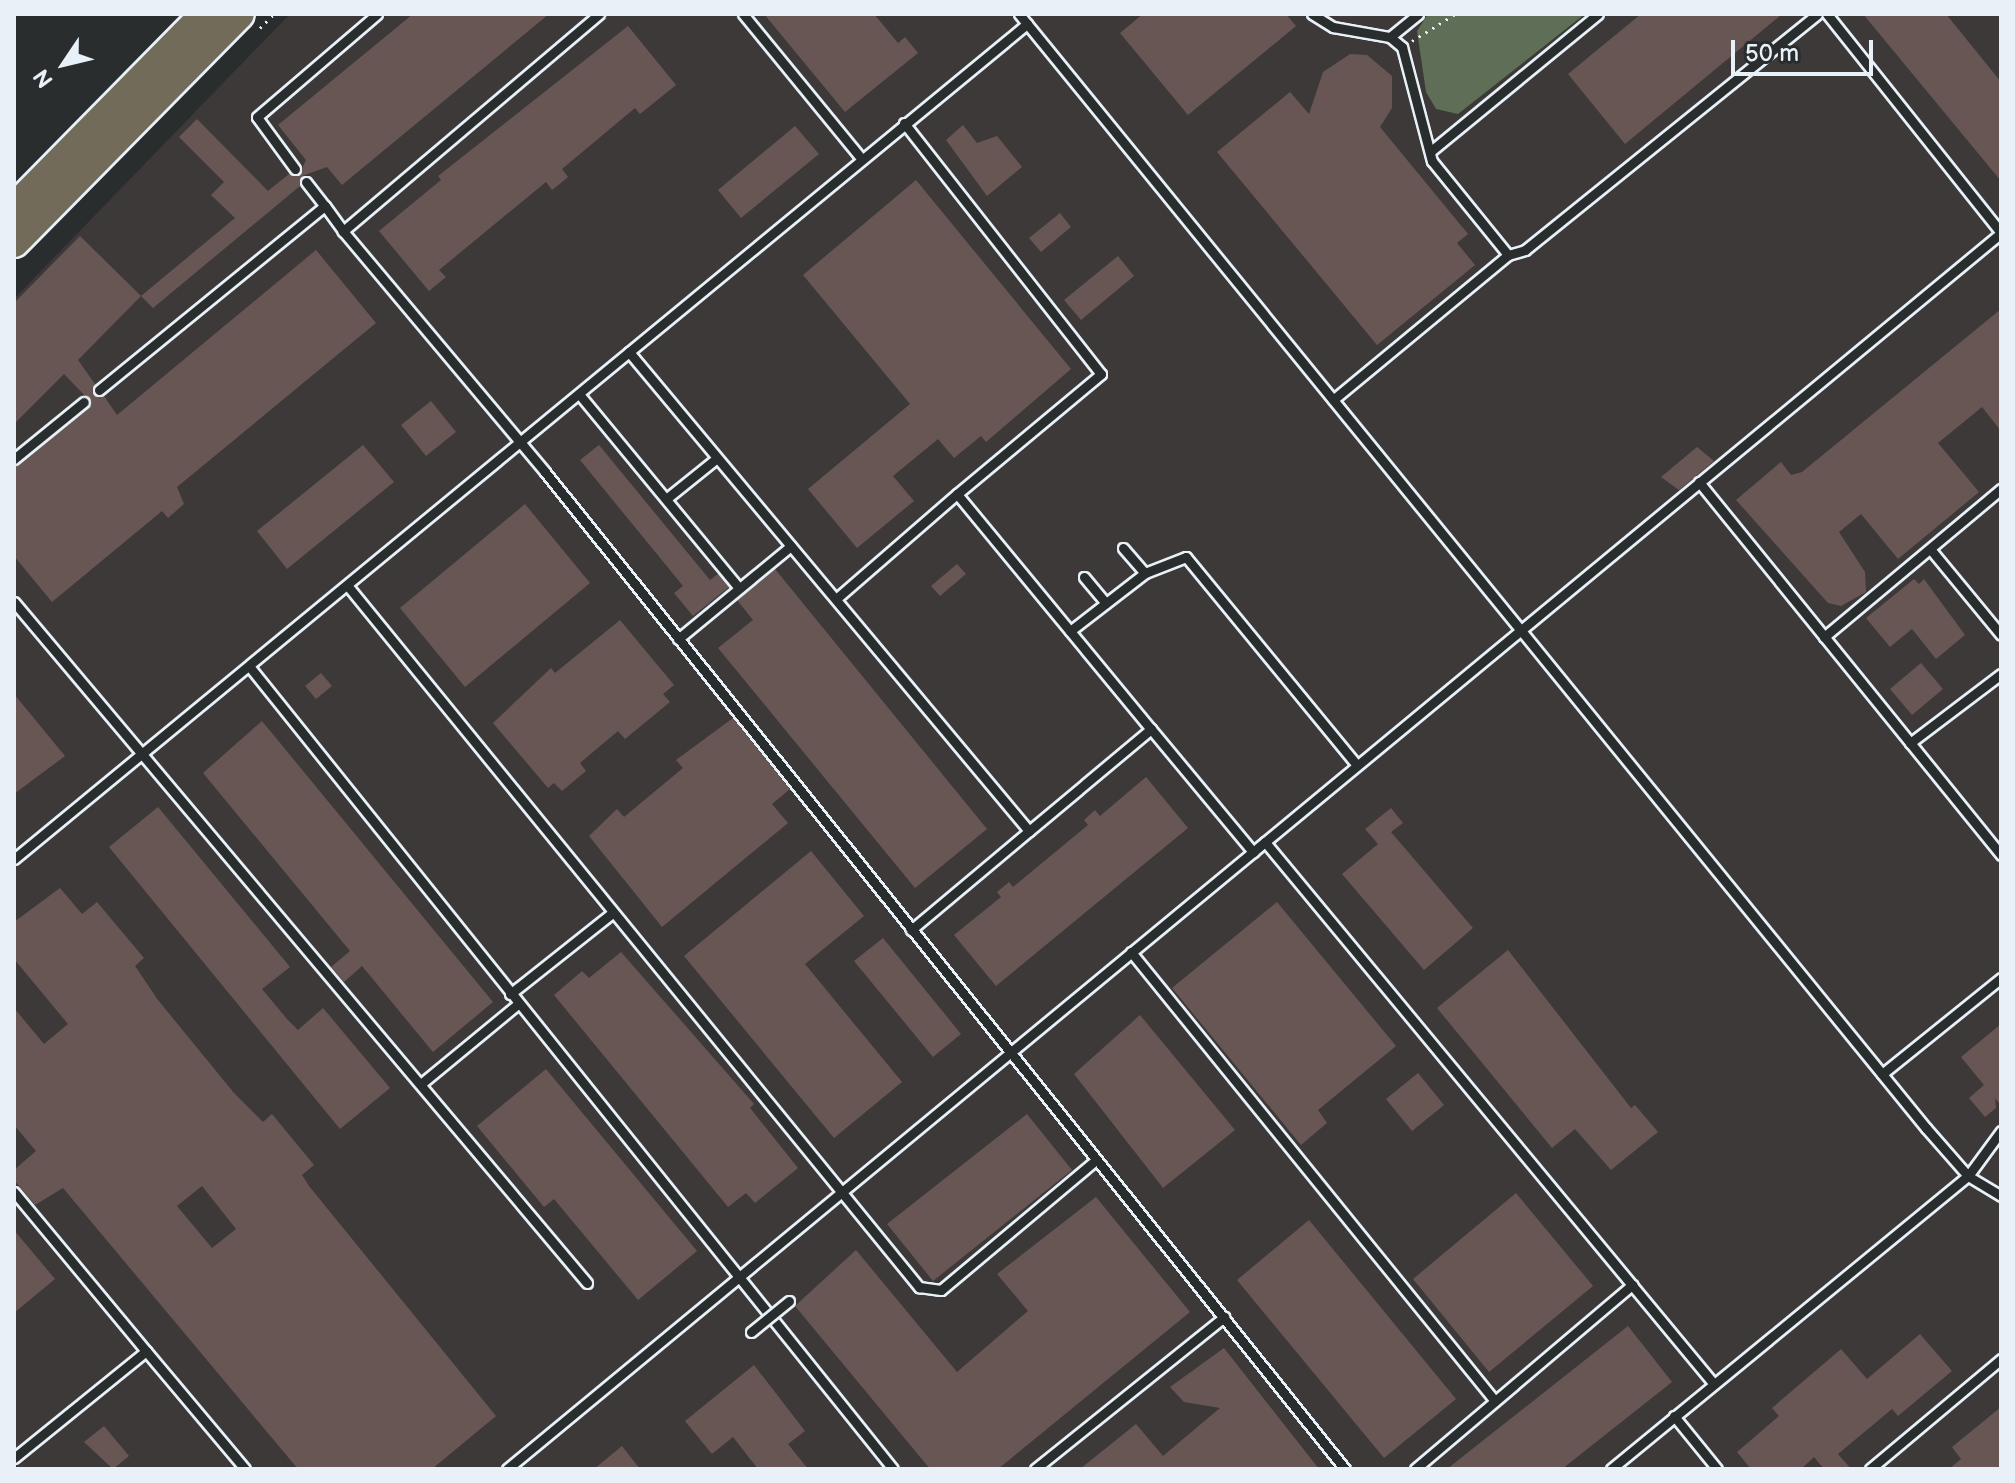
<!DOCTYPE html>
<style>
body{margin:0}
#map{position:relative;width:2015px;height:1483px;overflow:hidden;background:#2a2d2e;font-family:"Balsamiq Sans",sans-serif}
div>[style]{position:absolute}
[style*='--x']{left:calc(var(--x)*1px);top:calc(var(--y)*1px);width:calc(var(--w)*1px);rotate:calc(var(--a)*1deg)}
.built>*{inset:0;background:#3d3939}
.green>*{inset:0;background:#5e6e57}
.building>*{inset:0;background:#685654}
.path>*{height:3px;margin-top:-1.5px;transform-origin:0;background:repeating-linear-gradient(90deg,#e8f1f8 0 2px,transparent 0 8px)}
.roads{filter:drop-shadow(2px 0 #e8f1f8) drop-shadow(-2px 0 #e8f1f8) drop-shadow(0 2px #e8f1f8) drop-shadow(0 -2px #e8f1f8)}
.lane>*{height:9px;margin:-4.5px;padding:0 4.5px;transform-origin:4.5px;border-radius:4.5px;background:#2a2d2e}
.primary>*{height:30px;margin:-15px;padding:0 15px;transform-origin:15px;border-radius:15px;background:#726b5a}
.bridges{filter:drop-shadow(2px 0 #e8f1f8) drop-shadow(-2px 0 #e8f1f8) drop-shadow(0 2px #e8f1f8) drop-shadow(0 -2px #e8f1f8)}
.lane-bridge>*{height:9px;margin:-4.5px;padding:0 4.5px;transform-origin:4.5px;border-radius:4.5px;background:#2a2d2e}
span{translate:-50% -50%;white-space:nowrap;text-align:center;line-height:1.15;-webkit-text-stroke:6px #2a2d2e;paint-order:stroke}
.frame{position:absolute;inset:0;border:16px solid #e8f1f8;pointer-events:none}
.north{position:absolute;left:24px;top:24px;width:80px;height:80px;-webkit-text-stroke:6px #2a2d2e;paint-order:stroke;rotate:235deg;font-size:22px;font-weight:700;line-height:32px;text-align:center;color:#e8f1f8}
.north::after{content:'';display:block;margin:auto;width:28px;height:36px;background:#e8f1f8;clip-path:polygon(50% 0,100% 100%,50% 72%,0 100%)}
.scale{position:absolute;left:1731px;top:40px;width:142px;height:36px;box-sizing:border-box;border:4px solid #e8f1f8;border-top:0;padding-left:10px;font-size:24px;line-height:28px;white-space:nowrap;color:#e8f1f8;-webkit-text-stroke:6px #2a2d2e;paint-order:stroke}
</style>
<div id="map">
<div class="built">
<div style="clip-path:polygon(290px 14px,2001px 14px,2001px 1469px,14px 1469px,14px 299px)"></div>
</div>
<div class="green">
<div style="clip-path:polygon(1428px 14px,1585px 14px,1458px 114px,1436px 109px,1426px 92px,1417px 31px)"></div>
</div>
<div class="building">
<div style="clip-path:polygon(413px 14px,549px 14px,342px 185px,327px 167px,302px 176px,300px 186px,153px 308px,141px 296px,78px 360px,95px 384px,93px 394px,104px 396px,117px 415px,316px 250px,376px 323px,177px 487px,184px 504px,168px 518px,162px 511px,52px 602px,14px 556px,14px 466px,91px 402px,64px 374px,14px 424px,14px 303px,80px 236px,141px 296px,235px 218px,211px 195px,224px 182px,179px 137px,197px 119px,268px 191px,289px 174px,299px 175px,306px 160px,278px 125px)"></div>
<div style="clip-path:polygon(764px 14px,874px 14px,898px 43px,905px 37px,918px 53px,845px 112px)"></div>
<div style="clip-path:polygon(1143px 14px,1286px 14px,1296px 26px,1188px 115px,1120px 33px)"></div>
<div style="clip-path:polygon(1641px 14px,1782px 14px,1625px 144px,1568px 74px)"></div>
<div style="clip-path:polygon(1863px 14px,1946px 14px,2001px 82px,2001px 181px)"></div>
<div style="clip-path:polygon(628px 26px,676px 85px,640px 114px,635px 108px,562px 169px,568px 177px,562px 182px,552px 190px,546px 182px,439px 270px,446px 277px,429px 291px,379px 231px,441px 180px,438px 176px)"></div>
<div style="clip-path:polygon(1350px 54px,1367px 55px,1392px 76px,1392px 108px,1380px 127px,1468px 234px,1457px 243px,1475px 265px,1377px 345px,1217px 152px,1290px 92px,1309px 114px,1323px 72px)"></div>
<div style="clip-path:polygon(963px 125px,977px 143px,997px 136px,1022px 167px,987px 196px,946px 140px)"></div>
<div style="clip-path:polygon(795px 126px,819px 154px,741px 218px,718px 190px)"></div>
<div style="clip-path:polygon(916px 180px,1071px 369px,986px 442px,981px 436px,954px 458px,938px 439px,893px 476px,914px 501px,857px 548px,808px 489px,910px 404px,803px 275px)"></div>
<div style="clip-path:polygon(1060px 213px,1071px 227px,1041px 252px,1029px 238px)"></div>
<div style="clip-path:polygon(1118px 256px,1134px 276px,1081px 320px,1064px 300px)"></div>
<div style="clip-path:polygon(2001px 309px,2001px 431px,1982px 407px,1938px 443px,1979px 492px,1898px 559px,1861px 514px,1839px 532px,1865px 572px,1866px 592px,1841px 606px,1828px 603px,1736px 500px,1781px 462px,1791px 475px,1802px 472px)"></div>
<div style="clip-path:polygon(431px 401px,456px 432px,426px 456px,401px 425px)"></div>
<div style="clip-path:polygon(363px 445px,394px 482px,287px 569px,257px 531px)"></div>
<div style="clip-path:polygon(599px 445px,710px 580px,718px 574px,729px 587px,693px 616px,674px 593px,683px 586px,580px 460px)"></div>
<div style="clip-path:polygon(1697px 447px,1714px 461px,1679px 490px,1661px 477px)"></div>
<div style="clip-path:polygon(525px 504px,590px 583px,465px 687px,400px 608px)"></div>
<div style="clip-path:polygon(957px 564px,966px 574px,940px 596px,931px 586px)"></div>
<div style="clip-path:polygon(775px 569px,987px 829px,915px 888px,718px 648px,753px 620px,737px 600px)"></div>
<div style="clip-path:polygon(1914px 579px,1919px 584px,1924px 579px,1965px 635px,1936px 659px,1912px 629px,1890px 647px,1866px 618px)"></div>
<div style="clip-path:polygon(620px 620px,674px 685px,663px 694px,670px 702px,625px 739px,618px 731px,580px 763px,586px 771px,562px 791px,554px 783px,548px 788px,493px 723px,551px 668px,555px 673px)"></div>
<div style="clip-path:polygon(1921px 663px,1943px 689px,1912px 715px,1890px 689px)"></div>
<div style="clip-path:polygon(321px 673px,332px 686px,316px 699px,305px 686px)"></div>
<div style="clip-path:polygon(14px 694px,65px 756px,14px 794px)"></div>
<div style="clip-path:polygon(733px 718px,790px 789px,772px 804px,788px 823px,662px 927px,589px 836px,617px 809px,624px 817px,683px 768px,676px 760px)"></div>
<div style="clip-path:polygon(262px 721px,493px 1002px,433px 1052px,362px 966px,344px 982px,331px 967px,350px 951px,203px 773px)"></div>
<div style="clip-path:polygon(1146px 777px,1188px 828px,996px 986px,954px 935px,1001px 897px,997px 892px,1009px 882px,1013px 887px,1088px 825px,1084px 820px,1095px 810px,1100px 816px)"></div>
<div style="clip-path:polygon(158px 807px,290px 967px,262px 989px,287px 1019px,298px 1030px,323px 1008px,390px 1088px,340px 1129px,109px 847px)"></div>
<div style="clip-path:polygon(1391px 808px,1403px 823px,1391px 832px,1473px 928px,1424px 970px,1342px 874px,1378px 844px,1365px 829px)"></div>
<div style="clip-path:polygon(811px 851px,864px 916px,805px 964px,902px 1082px,834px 1138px,684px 956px)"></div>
<div style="clip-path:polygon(evenodd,60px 888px,82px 914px,97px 902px,144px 958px,135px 966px,158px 1000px,234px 1093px,263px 1122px,272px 1114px,314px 1165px,302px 1175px,309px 1186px,496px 1416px,432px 1469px,298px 1469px,63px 1188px,35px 1205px,14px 1180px,14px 1170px,36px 1151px,14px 1125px,14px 1008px,44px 1044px,68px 1024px,14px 959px,14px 922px,60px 888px,202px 1186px,236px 1229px,212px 1248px,177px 1206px,202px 1186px)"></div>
<div style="clip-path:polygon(1277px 902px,1396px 1046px,1318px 1110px,1327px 1123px,1301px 1145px,1172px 988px)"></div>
<div style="clip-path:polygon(883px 938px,961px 1034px,933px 1057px,854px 961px)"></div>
<div style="clip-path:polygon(1508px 950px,1631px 1108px,1635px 1105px,1658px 1132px,1611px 1170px,1575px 1129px,1552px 1148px,1437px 1008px)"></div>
<div style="clip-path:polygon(621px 952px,754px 1104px,750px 1108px,798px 1168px,755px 1203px,746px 1193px,728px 1207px,554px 995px,582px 971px,589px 978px)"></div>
<div style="clip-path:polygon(1140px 1015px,1235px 1130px,1163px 1188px,1074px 1074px)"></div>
<div style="clip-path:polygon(2001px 1024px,2001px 1106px,1995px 1098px,1996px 1108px,1985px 1117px,1969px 1098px,1984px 1085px,1961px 1057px)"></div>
<div style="clip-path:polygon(546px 1069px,697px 1251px,638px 1300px,554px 1199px,544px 1207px,477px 1126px)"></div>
<div style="clip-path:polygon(1418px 1073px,1444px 1105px,1412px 1131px,1386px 1099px)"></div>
<div style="clip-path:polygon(1027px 1114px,1072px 1170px,933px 1281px,887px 1224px)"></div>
<div style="clip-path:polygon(1516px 1193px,1593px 1286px,1489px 1372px,1413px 1279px)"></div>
<div style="clip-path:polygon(1096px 1197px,1190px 1312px,998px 1469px,930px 1469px,795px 1306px,856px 1250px,957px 1372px,1028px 1311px,997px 1274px)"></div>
<div style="clip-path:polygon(1309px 1220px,1456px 1399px,1384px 1458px,1237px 1280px)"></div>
<div style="clip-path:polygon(14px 1230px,55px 1279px,14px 1313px)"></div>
<div style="clip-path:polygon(1628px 1326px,1672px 1382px,1562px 1469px,1447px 1469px)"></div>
<div style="clip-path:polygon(1920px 1334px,1952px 1371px,1898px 1416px,1892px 1409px,1838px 1454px,1851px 1469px,1824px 1469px,1814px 1457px,1801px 1469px,1751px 1469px,1737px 1452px,1779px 1416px,1772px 1408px,1841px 1349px,1867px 1379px)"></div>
<div style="clip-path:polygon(1224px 1348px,1319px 1469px,1080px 1469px,1136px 1424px,1163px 1456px,1220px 1408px,1184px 1402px,1170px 1387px)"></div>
<div style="clip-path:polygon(754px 1365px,805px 1431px,788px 1444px,808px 1469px,758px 1469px,733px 1437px,712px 1454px,685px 1421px)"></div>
<div style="clip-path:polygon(2001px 1407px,2001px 1469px,1949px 1469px,1961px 1459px,1952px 1447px)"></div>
<div style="clip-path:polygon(104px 1426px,129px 1456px,113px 1469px,84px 1442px)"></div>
<div style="clip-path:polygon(622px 1446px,640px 1469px,594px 1469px)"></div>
</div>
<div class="path">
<div style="--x:260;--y:28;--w:20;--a:-45"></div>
<div style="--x:1412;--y:41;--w:51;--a:-32.1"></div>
</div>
<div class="roads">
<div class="lane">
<div style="--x:599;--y:14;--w:336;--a:139.7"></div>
<div style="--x:343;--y:231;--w:314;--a:50"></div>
<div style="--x:545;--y:472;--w:1278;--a:51.26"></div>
<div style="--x:743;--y:14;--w:186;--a:50.7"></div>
<div style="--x:1019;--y:14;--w:1437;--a:50.85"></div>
<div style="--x:1926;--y:1128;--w:64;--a:48.8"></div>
<div style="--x:1968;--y:1176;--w:39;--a:31"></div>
<div style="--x:1312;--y:14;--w:25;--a:32"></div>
<div style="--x:1333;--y:27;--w:58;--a:10"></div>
<div style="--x:1390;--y:37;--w:16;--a:40"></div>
<div style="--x:1402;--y:47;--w:118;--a:75.3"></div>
<div style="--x:1432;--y:161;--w:121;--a:51"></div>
<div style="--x:1508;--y:255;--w:227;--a:140.4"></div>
<div style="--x:1827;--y:14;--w:280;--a:51.5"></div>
<div style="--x:1390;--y:37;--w:36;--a:-39"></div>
<div style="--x:904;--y:123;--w:319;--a:51.9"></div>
<div style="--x:1101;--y:374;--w:187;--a:140.2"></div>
<div style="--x:957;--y:494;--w:305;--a:50.5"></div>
<div style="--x:1431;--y:151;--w:216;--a:-39.4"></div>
<div style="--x:295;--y:169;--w:64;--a:-126.2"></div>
<div style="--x:257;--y:117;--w:158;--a:-40.6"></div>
<div style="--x:306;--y:182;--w:31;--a:52"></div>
<div style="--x:1508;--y:255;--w:18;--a:-16"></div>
<div style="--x:1525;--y:250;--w:375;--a:-38.9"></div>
<div style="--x:629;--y:352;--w:624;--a:50.14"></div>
<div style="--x:1029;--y:831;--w:159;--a:-39.9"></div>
<div style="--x:1151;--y:729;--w:160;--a:50.3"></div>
<div style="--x:99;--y:390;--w:291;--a:-39.2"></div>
<div style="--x:325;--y:206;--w:31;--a:54"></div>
<div style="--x:579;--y:394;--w:251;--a:50.5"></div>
<div style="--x:14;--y:459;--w:90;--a:-39.2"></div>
<div style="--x:1699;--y:482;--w:480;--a:51"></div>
<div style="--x:666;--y:499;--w:65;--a:-38.8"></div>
<div style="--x:1123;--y:548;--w:33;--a:49"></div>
<div style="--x:1931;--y:550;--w:110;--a:50.5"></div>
<div style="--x:1084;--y:577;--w:34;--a:50"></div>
<div style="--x:347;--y:585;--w:906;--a:50.83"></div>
<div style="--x:919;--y:1287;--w:22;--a:8"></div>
<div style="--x:941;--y:1290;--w:202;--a:-40"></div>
<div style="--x:836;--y:599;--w:160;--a:-41"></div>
<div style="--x:14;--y:602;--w:890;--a:49.92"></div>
<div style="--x:1070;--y:631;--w:95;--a:-37.7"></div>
<div style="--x:1145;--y:573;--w:44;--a:-21.3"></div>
<div style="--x:1186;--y:557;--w:269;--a:50.6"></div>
<div style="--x:1824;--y:637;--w:231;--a:-39.9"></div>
<div style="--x:678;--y:639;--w:146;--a:-39.5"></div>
<div style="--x:249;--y:666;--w:1029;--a:51.27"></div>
<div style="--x:1910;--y:743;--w:114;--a:-37.2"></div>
<div style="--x:1265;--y:842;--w:702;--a:50.37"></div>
<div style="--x:14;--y:859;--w:1313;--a:-39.5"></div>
<div style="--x:911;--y:930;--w:154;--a:-40"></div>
<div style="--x:1131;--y:952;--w:578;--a:50.97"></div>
<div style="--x:510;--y:994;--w:129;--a:-38.4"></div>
<div style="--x:1882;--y:1074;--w:153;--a:-38.9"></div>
<div style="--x:422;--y:1083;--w:124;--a:-39.5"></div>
<div style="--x:14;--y:1192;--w:207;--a:50.3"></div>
<div style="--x:1674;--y:1416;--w:68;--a:50.9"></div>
<div style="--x:14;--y:1458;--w:170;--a:-39"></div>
<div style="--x:146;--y:1351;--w:154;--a:50"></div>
<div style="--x:507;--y:1469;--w:1939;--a:-39.6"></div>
<div style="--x:1035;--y:1469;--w:243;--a:-38.8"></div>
<div style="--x:1415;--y:1469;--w:285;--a:-40.3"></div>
<div style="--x:1611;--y:1469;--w:462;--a:-39.4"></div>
<div style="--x:1968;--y:1176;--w:56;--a:-53.7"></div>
<div style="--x:1870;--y:1469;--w:171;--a:-40"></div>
</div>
<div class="primary">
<div style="--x:14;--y:209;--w:274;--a:-45.4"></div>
<div style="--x:14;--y:242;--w:320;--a:-45.4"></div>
</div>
</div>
<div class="bridges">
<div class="lane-bridge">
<div style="--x:751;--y:1332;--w:49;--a:-39.2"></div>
</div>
</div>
<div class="frame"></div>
<div class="north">N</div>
<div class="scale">50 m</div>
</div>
